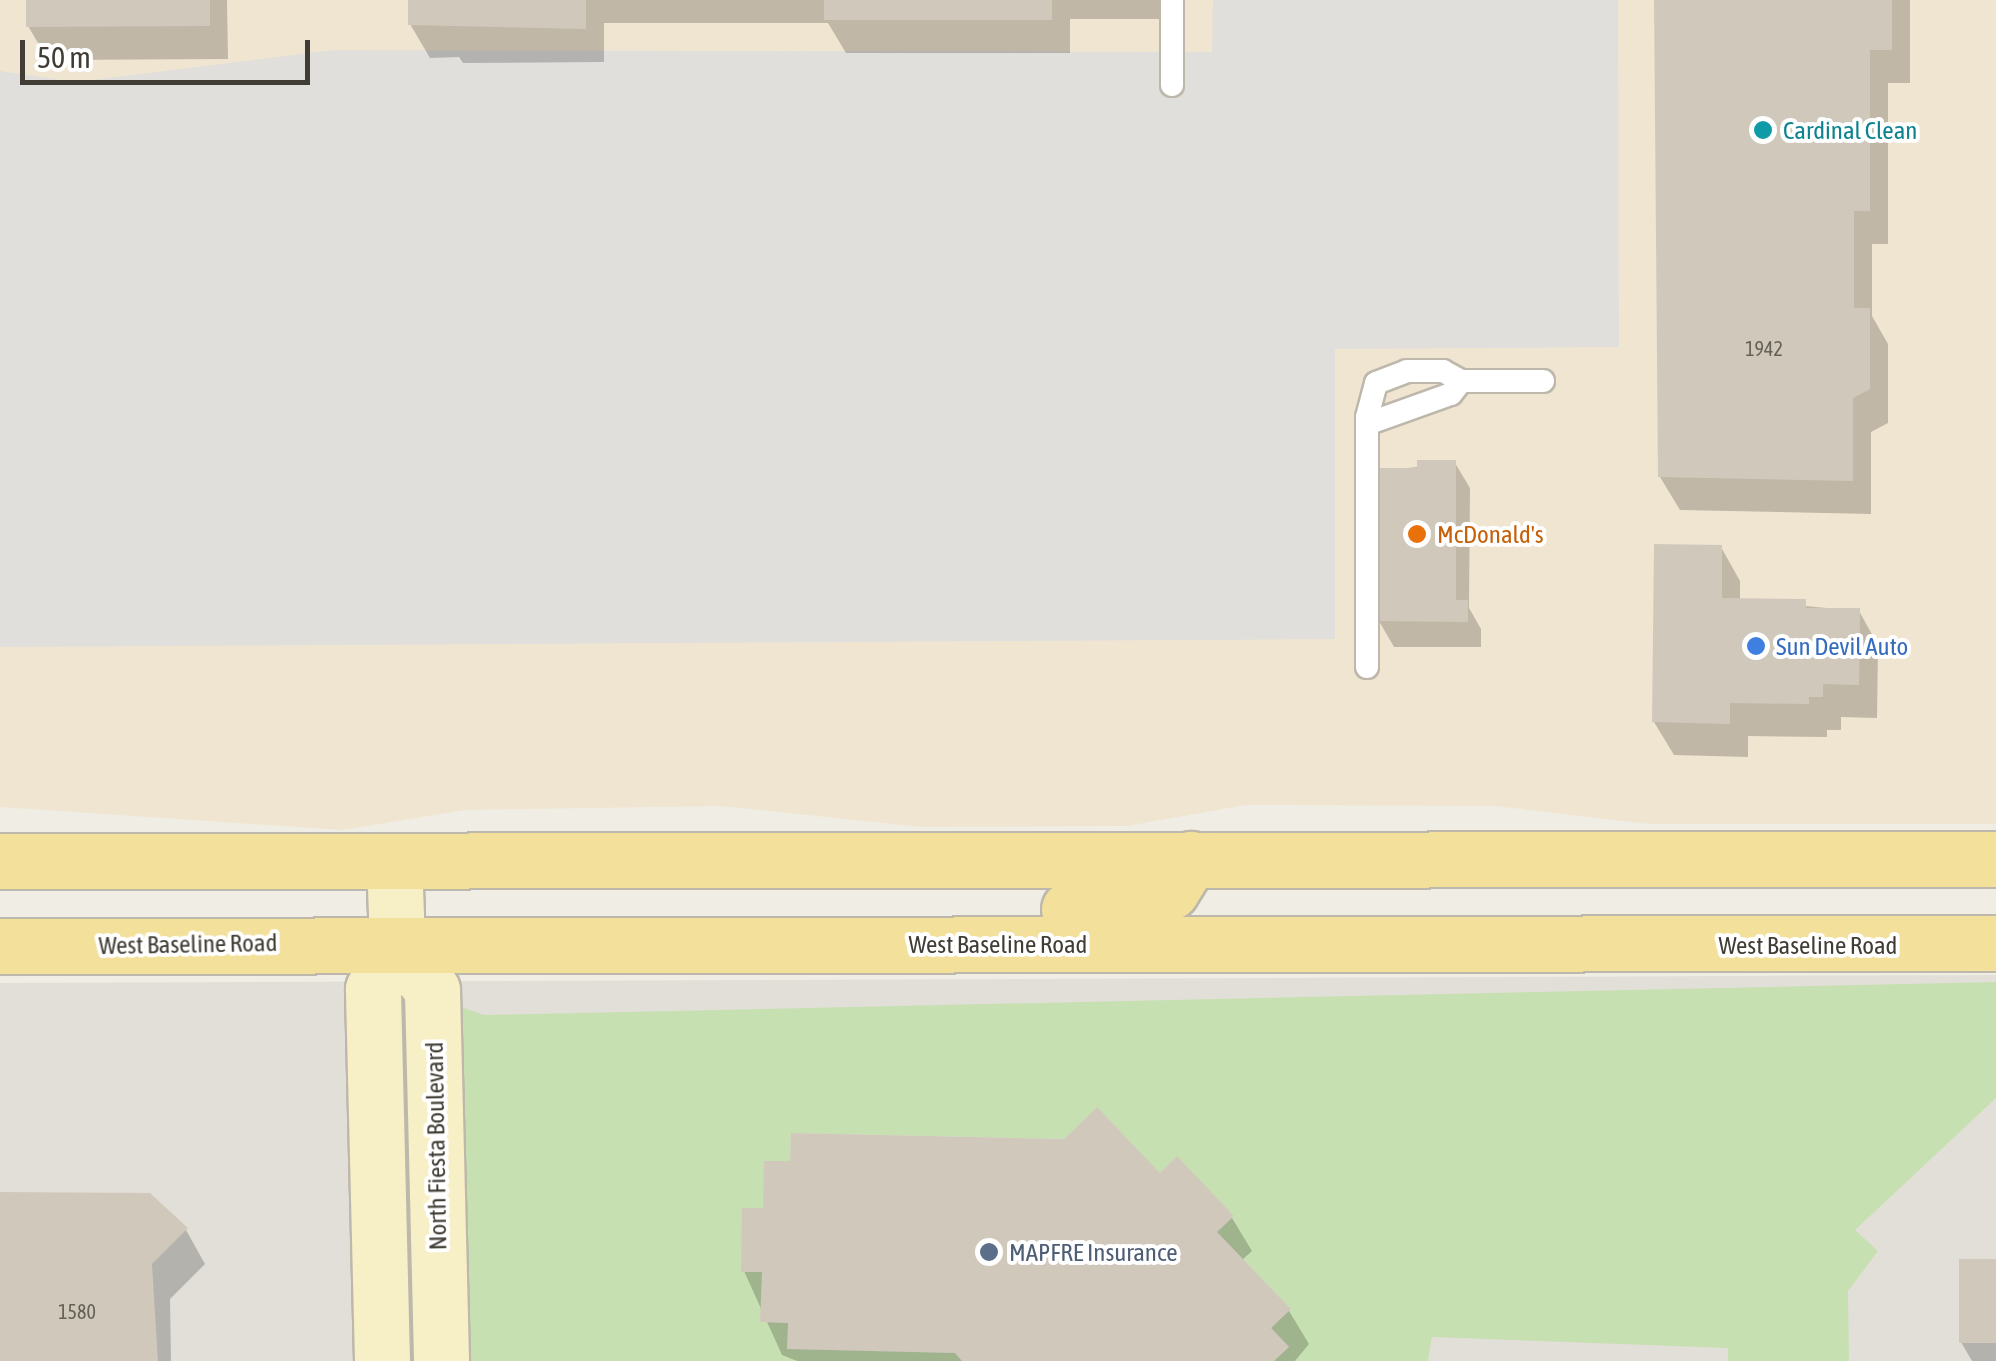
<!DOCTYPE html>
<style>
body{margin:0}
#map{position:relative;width:1996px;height:1361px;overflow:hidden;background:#f0ede4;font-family:"Asap Condensed",sans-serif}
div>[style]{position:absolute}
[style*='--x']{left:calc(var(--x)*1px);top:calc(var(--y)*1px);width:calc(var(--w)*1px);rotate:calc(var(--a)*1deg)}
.commercial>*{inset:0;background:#f0e5d1}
.industrial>*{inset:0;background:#e2dfd9}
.green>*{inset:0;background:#c7e0b1}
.parking>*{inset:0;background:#e1dfdc}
.shadow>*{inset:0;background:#0003}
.building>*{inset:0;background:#d0c9bb}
.roads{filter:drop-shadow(2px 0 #bdb8ab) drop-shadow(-2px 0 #bdb8ab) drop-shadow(0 2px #bdb8ab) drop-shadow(0 -2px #bdb8ab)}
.lane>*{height:22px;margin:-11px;padding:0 11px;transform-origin:11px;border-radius:11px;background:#fff}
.secondary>*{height:55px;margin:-27.5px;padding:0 27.5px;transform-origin:27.5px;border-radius:27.5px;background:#f7efc6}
.primary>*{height:55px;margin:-27.5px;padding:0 27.5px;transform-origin:27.5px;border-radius:27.5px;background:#f2e09b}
.dots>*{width:28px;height:28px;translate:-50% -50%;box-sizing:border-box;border:5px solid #fff;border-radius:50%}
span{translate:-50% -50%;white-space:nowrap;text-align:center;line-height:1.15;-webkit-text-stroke:8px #fff;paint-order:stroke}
.number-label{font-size:20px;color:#656056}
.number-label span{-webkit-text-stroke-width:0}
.culture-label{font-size:25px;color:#0d838f}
.left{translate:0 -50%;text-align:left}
.food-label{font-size:25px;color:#c56008}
.shop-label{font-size:25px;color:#366cbe}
.street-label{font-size:25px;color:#413d35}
.service-label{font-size:25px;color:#4e5e75}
.scale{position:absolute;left:20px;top:40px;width:290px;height:45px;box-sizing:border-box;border:5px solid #413d35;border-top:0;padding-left:12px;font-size:30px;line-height:35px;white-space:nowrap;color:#413d35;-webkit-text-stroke:8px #fff;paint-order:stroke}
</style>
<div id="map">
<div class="commercial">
<div style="clip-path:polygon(0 0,1996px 0,1996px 824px,1649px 824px,1495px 806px,1246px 805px,1127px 826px,922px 827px,721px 806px,465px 810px,342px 830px,0 807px)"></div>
</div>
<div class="industrial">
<div style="clip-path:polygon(1996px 975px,1996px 1361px,0 1361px,0 983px)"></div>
</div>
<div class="green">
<div style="clip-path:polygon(1996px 982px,1996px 1098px,1855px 1230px,1878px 1251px,1848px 1291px,1849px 1361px,1728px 1361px,1728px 1348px,1432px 1337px,1428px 1361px,1274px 1361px,1289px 1346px,1271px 1328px,1291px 1309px,1217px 1232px,1234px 1216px,1176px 1157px,1160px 1173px,1097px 1108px,1064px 1139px,791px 1133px,790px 1161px,763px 1208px,742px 1208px,762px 1272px,761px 1322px,788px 1323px,788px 1349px,955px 1353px,962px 1361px,466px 1361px,458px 1006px,484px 1015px)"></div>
</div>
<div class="parking">
<div style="clip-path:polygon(1213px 0,1618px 0,1619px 347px,1335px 349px,1335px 639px,0 647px,0 71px,75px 82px,334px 50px,1212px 52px)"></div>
</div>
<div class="shadow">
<div style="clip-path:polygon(28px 0,227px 0,228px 59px,48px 60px,28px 26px)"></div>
<div style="clip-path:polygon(410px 0,1170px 0,1170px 19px,1070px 19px,1070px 53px,846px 53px,828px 23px,604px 23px,604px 62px,463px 63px,459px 57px,430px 58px,410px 24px)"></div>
<div style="clip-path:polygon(1658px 0,1910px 0,1910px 83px,1888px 83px,1888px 244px,1872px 244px,1872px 316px,1888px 344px,1888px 423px,1871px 432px,1871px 514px,1680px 510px,1660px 477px)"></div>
<div style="clip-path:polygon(1455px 463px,1470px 488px,1469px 608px,1481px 629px,1481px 647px,1394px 647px,1379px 621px,1380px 471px)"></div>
<div style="clip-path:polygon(1721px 547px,1740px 581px,1740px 600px,1859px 611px,1878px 645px,1877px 718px,1841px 717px,1841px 730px,1827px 730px,1827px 737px,1748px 736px,1748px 757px,1674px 755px,1654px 722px)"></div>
<div style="clip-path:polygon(1160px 1177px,1232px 1218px,1252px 1251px,1241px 1261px,1289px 1311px,1309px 1344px,1295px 1361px,797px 1361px,782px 1355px,744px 1271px)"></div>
<div style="clip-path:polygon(0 1196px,186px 1230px,205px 1264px,170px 1299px,171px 1361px,0 1361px)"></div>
<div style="clip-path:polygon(1996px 1262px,1996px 1361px,1972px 1361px,1961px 1342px)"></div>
</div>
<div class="building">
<div style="clip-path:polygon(26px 0,210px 0,210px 26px,26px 27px)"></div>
<div style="clip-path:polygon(408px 0,586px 0,586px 29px,408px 25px)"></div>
<div style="clip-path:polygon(824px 0,1052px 0,1052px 20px,824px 20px)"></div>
<div style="clip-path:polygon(1654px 0,1892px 0,1892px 50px,1870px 50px,1870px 211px,1854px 211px,1854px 308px,1870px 308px,1870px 389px,1853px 398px,1853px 481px,1658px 477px)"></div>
<div style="clip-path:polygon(1417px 460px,1456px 460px,1456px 600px,1468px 600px,1468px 622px,1376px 621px,1378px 468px,1417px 468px)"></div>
<div style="clip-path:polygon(1654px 544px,1722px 545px,1722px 598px,1806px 599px,1806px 608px,1860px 608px,1859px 685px,1823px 684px,1823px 697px,1809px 697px,1809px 704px,1730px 703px,1730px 724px,1652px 722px)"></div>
<div style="clip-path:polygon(1097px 1107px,1160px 1173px,1177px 1156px,1234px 1216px,1217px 1232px,1291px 1309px,1271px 1328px,1289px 1347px,1274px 1361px,962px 1361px,955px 1353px,787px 1349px,788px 1323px,760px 1322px,762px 1272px,741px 1272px,742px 1208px,763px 1208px,764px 1161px,790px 1161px,791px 1133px,1064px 1139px)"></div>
<div style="clip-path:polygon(0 1192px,150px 1193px,188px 1228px,152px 1264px,158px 1361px,0 1361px)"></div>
<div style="clip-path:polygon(1959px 1259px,1996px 1259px,1996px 1343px,1959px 1343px)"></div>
</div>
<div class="roads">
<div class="lane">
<div style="--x:1172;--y:0;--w:85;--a:90"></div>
<div style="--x:1367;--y:424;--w:89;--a:-19.7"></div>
<div style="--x:1451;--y:394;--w:16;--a:-52"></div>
<div style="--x:1367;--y:667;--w:250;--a:-90"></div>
<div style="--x:1367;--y:417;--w:35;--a:-75"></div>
<div style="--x:1376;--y:383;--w:33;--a:-21"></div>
<div style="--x:1407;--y:371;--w:36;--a:0"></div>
<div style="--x:1443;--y:371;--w:21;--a:29"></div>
<div style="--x:1461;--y:381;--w:82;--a:0"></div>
</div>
<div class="secondary">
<div style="--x:397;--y:942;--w:59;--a:53.9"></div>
<div style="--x:432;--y:990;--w:371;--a:88.6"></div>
<div style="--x:382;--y:1361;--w:372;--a:-91.4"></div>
<div style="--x:373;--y:989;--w:53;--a:-62.9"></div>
<div style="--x:397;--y:942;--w:80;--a:-92.1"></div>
</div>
<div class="primary">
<div style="--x:0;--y:861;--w:1996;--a:-0.06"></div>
<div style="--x:1069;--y:909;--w:75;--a:-2.3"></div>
<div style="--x:1144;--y:906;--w:31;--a:-29"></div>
<div style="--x:1171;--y:891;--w:38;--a:-58"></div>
<div style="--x:0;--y:946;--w:1996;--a:-0.09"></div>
</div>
</div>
<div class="dots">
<div style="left:1763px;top:130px;background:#0f9aa8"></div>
<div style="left:1417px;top:534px;background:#e8710a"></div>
<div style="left:1756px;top:646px;background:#3f7fe0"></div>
<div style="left:989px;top:1252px;background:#5c6f8a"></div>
</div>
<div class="number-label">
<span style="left:1764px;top:348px">1942</span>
<span style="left:77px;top:1311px">1580</span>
</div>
<div class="culture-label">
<span class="left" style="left:1783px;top:130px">Cardinal Clean</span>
</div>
<div class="food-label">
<span class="left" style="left:1437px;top:534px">McDonald's</span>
</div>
<div class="shop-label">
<span class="left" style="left:1776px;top:646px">Sun Devil Auto</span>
</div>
<div class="street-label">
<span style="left:188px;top:944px;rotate:-1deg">West Baseline Road</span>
<span style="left:998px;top:944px">West Baseline Road</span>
<span style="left:1808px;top:945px">West Baseline Road</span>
<span style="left:436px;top:1146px;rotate:-91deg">North Fiesta Boulevard</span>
</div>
<div class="service-label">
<span class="left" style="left:1009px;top:1252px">MAPFRE Insurance</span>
</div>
<div class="scale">50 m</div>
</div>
